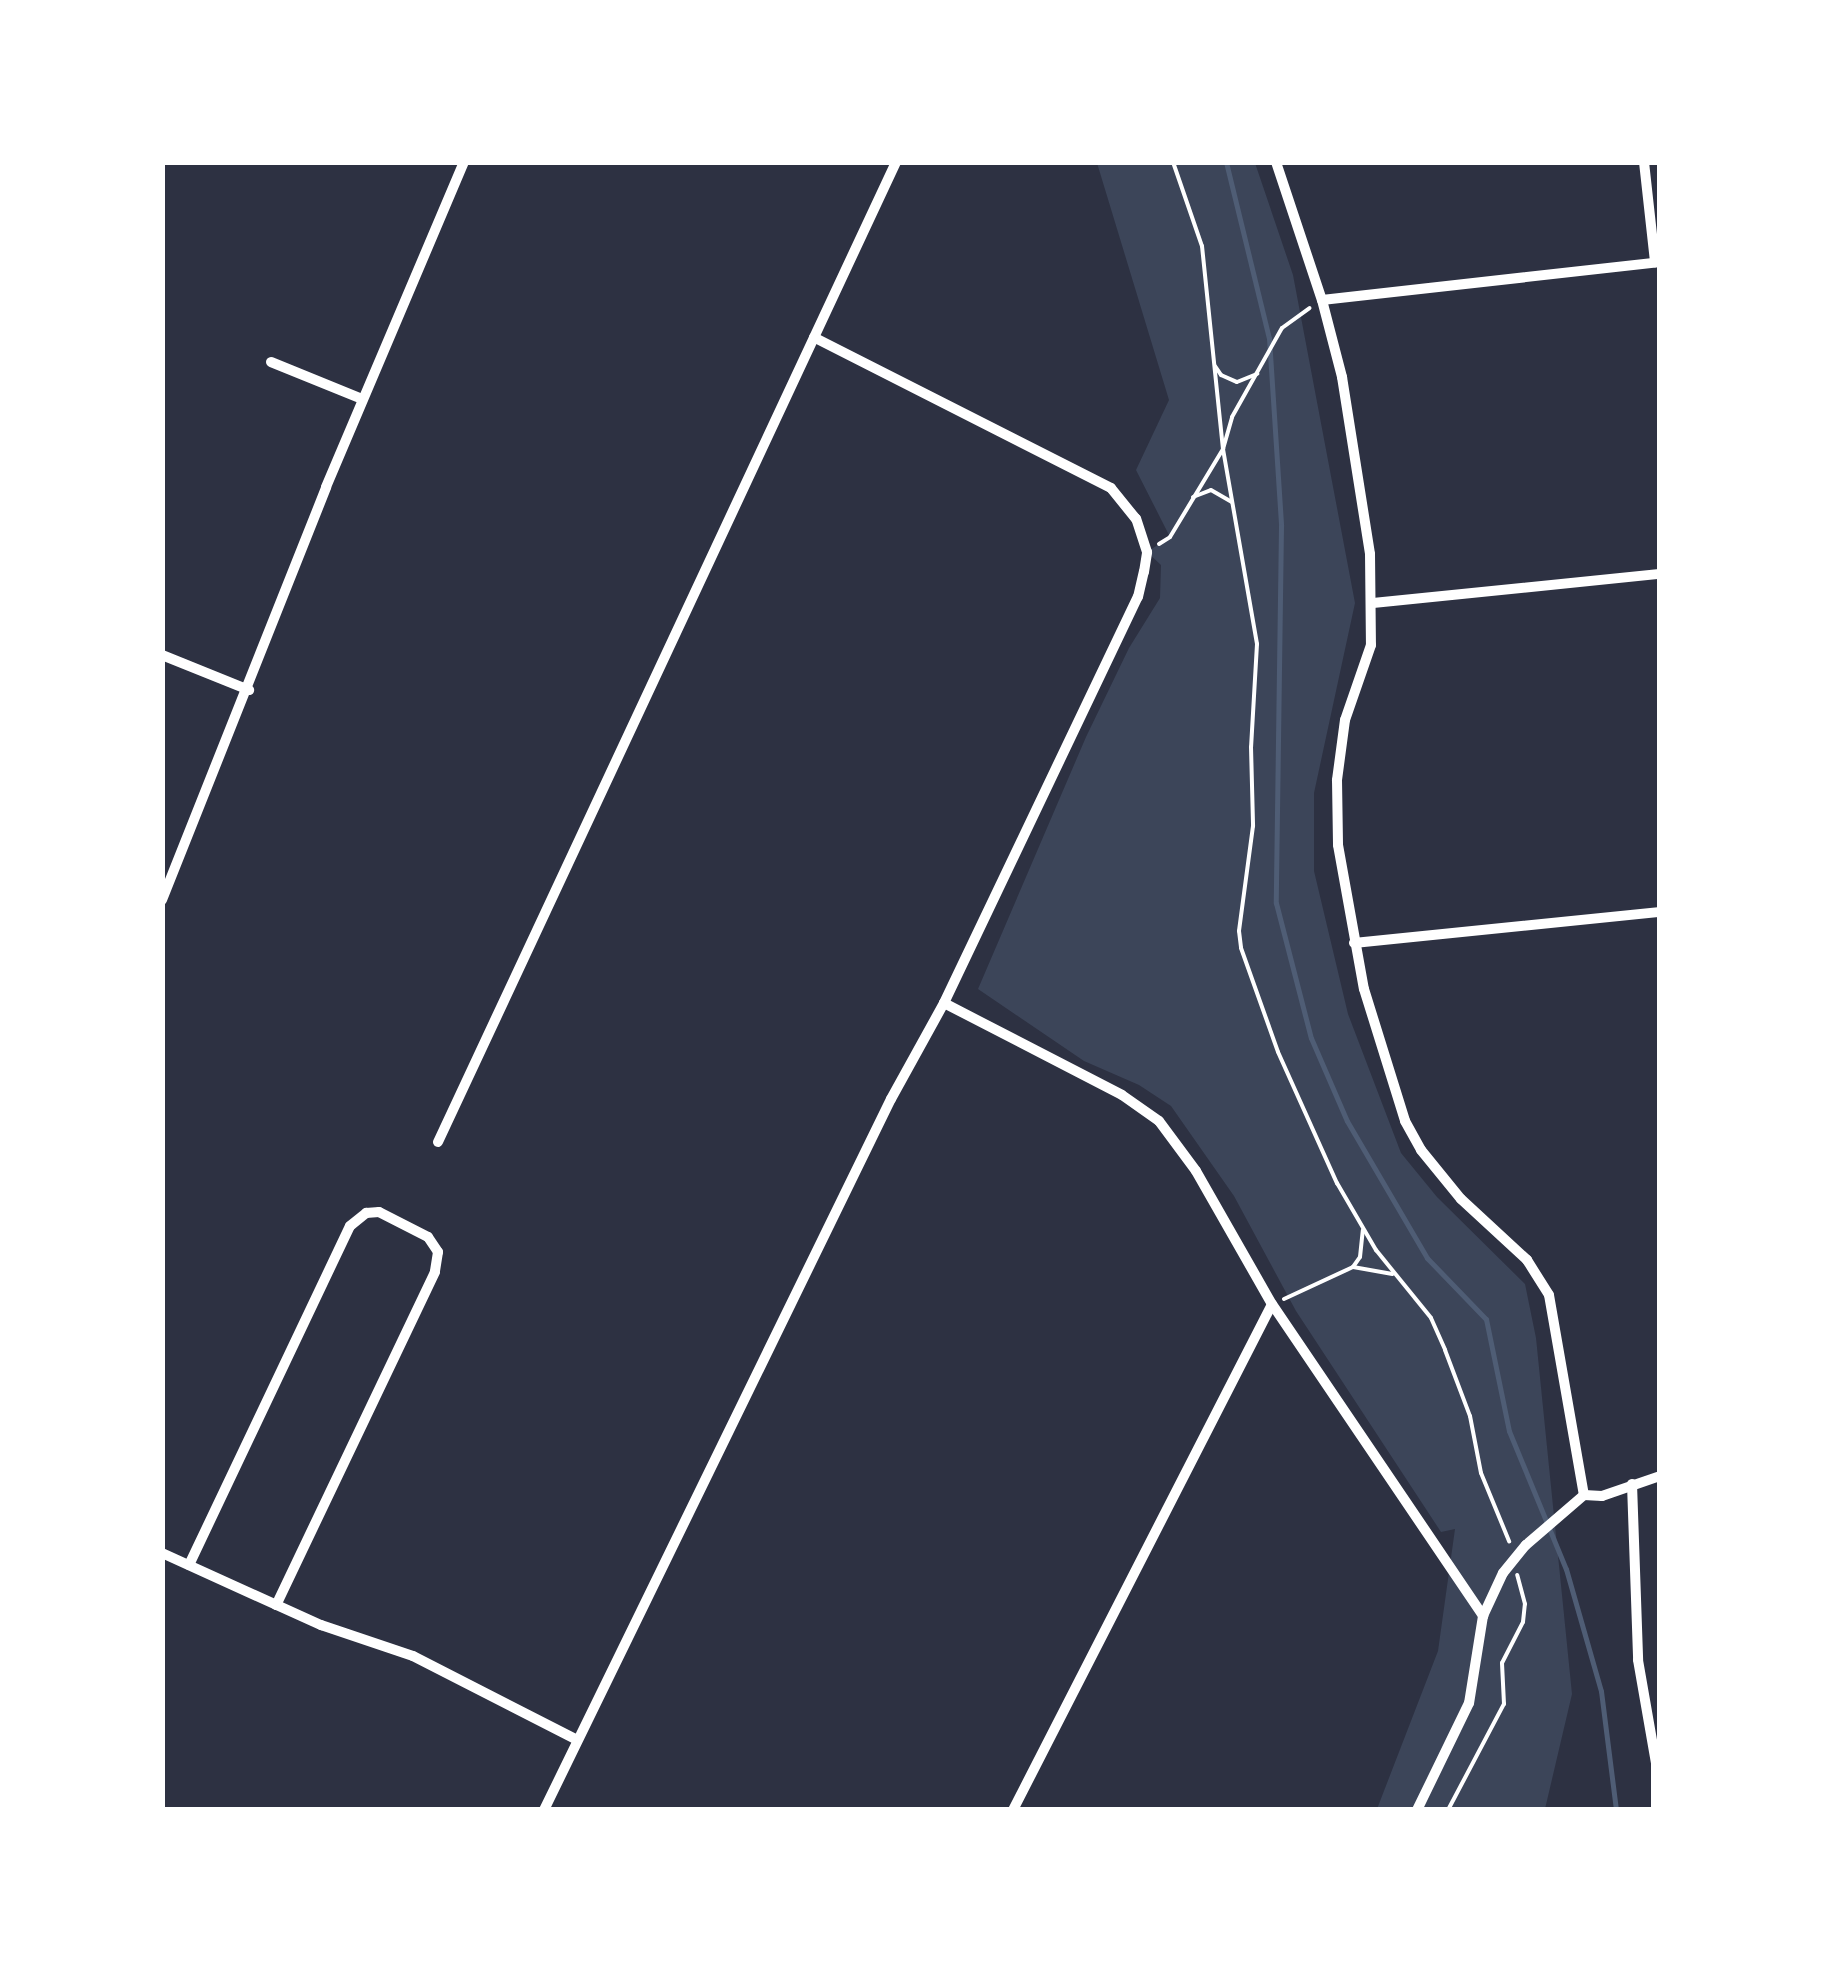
<!DOCTYPE html>
<style>
body{margin:0}
#map{position:relative;width:1822px;height:1972px;overflow:hidden;background:#2d3142;font-family:Commissioner,sans-serif}
div>[style]{position:absolute}
[style*='--x']{left:calc(var(--x)*1px);top:calc(var(--y)*1px);width:calc(var(--w)*1px);rotate:calc(var(--a)*1deg)}
.green>*{inset:0;background:#3c4559}
.stream>*{height:5px;margin:-2.5px;padding:0 2.5px;transform-origin:2.5px;border-radius:2.5px;background:#4f5d75}
.path>*{height:4px;margin:-2px;padding:0 2px;transform-origin:2px;border-radius:2px;background:#fff}
.minor>*{height:10px;margin:-5px;padding:0 5px;transform-origin:5px;border-radius:5px;background:#fff}
span{translate:-50% -50%;white-space:nowrap;text-align:center;line-height:1.15;-webkit-text-stroke:8px #fff;paint-order:stroke}
.frame{position:absolute;inset:0;border:165px solid #fff;pointer-events:none}
</style>
<div id="map">
<div class="green">
<div style="clip-path:polygon(1097px 163px,1255px 163px,1293px 275px,1355px 603px,1314px 793px,1314px 871px,1348px 1014px,1401px 1153px,1437px 1197px,1525px 1284px,1536px 1338px,1572px 1694px,1545px 1809px,1377px 1809px,1438px 1651px,1455px 1529px,1441px 1532px,1296px 1311px,1234px 1196px,1171px 1106px,1139px 1085px,1084px 1061px,978px 989px,1086px 737px,1129px 648px,1160px 598px,1161px 565px,1147px 552px,1170px 537px,1136px 470px,1169px 400px)"></div>
</div>
<div class="stream">
<div style="--x:1226;--y:162;--w:181;--a:76.3"></div>
<div style="--x:1269;--y:338;--w:188;--a:86.3"></div>
<div style="--x:1281;--y:526;--w:377;--a:90.8"></div>
<div style="--x:1276;--y:903;--w:139;--a:75.5"></div>
<div style="--x:1311;--y:1038;--w:90;--a:66.6"></div>
<div style="--x:1347;--y:1121;--w:159;--a:59.7"></div>
<div style="--x:1427;--y:1258;--w:85;--a:46"></div>
<div style="--x:1486;--y:1319;--w:114;--a:78.4"></div>
<div style="--x:1509;--y:1431;--w:149;--a:67.6"></div>
<div style="--x:1566;--y:1569;--w:127;--a:74"></div>
<div style="--x:1601;--y:1691;--w:120;--a:82.8"></div>
</div>
<div class="path">
<div style="--x:1173;--y:162;--w:89;--a:71"></div>
<div style="--x:1202;--y:246;--w:204;--a:84.1"></div>
<div style="--x:1223;--y:449;--w:198;--a:80.1"></div>
<div style="--x:1257;--y:644;--w:103;--a:93.3"></div>
<div style="--x:1251;--y:747;--w:79;--a:88.5"></div>
<div style="--x:1253;--y:826;--w:106;--a:97.6"></div>
<div style="--x:1239;--y:931;--w:17;--a:83"></div>
<div style="--x:1241;--y:948;--w:110;--a:70.4"></div>
<div style="--x:1278;--y:1052;--w:144;--a:65.8"></div>
<div style="--x:1337;--y:1183;--w:78;--a:59.8"></div>
<div style="--x:1376;--y:1250;--w:87;--a:51"></div>
<div style="--x:1431;--y:1318;--w:35;--a:66"></div>
<div style="--x:1445;--y:1350;--w:71;--a:69.3"></div>
<div style="--x:1470;--y:1416;--w:58;--a:79.1"></div>
<div style="--x:1481;--y:1473;--w:74;--a:67.6"></div>
<div style="--x:1215;--y:366;--w:11;--a:56"></div>
<div style="--x:1221;--y:375;--w:17;--a:24"></div>
<div style="--x:1237;--y:382;--w:22;--a:-22"></div>
<div style="--x:1193;--y:497;--w:19;--a:-21"></div>
<div style="--x:1211;--y:490;--w:24;--a:30"></div>
<div style="--x:1159;--y:544;--w:13;--a:-32"></div>
<div style="--x:1170;--y:537;--w:103;--a:-58.9"></div>
<div style="--x:1223;--y:449;--w:33;--a:-74"></div>
<div style="--x:1232;--y:417;--w:102;--a:-60.7"></div>
<div style="--x:1282;--y:328;--w:34;--a:-36"></div>
<div style="--x:1353;--y:1267;--w:12;--a:-55"></div>
<div style="--x:1360;--y:1257;--w:27;--a:-84"></div>
<div style="--x:1284;--y:1299;--w:76;--a:-24.9"></div>
<div style="--x:1353;--y:1267;--w:40;--a:10"></div>
<div style="--x:1448;--y:1810;--w:120;--a:-62.2"></div>
<div style="--x:1504;--y:1704;--w:41;--a:-92.8"></div>
<div style="--x:1502;--y:1663;--w:46;--a:-62.9"></div>
<div style="--x:1523;--y:1622;--w:18;--a:-84"></div>
<div style="--x:1525;--y:1604;--w:30;--a:-105"></div>
</div>
<div class="minor">
<div style="--x:1276;--y:162;--w:145;--a:71.6"></div>
<div style="--x:1322;--y:300;--w:80;--a:75.4"></div>
<div style="--x:1342;--y:377;--w:179;--a:81"></div>
<div style="--x:1370;--y:554;--w:91;--a:89.4"></div>
<div style="--x:1371;--y:645;--w:79;--a:109.1"></div>
<div style="--x:1345;--y:720;--w:61;--a:97.6"></div>
<div style="--x:1337;--y:780;--w:65;--a:89.1"></div>
<div style="--x:1338;--y:845;--w:146;--a:79.8"></div>
<div style="--x:1364;--y:989;--w:138;--a:72.7"></div>
<div style="--x:1405;--y:1121;--w:33;--a:61"></div>
<div style="--x:1421;--y:1150;--w:63;--a:50.8"></div>
<div style="--x:1461;--y:1199;--w:90;--a:42.7"></div>
<div style="--x:1527;--y:1260;--w:41;--a:57.8"></div>
<div style="--x:1549;--y:1295;--w:203;--a:80.1"></div>
<div style="--x:1644;--y:162;--w:101;--a:83.7"></div>
<div style="--x:1322;--y:300;--w:340;--a:-6.4"></div>
<div style="--x:271;--y:362;--w:98;--a:22.1"></div>
<div style="--x:1373;--y:603;--w:288;--a:-5.8"></div>
<div style="--x:162;--y:655;--w:94;--a:21.9"></div>
<div style="--x:162;--y:900;--w:444;--a:-68.3"></div>
<div style="--x:326;--y:487;--w:353;--a:-67"></div>
<div style="--x:1354;--y:943;--w:308;--a:-5.8"></div>
<div style="--x:944;--y:1003;--w:200;--a:27.3"></div>
<div style="--x:1122;--y:1095;--w:45;--a:35.1"></div>
<div style="--x:1159;--y:1121;--w:62;--a:53.5"></div>
<div style="--x:1196;--y:1171;--w:153;--a:60.3"></div>
<div style="--x:1272;--y:1304;--w:377;--a:55.9"></div>
<div style="--x:1483;--y:1616;--w:88;--a:99.1"></div>
<div style="--x:1469;--y:1703;--w:119;--a:115.9"></div>
<div style="--x:438;--y:1142;--w:1082;--a:-64.95"></div>
<div style="--x:1632;--y:1484;--w:176;--a:88"></div>
<div style="--x:1638;--y:1660;--w:105;--a:80.1"></div>
<div style="--x:1656;--y:1763;--w:47;--a:90"></div>
<div style="--x:162;--y:1553;--w:175;--a:24.4"></div>
<div style="--x:321;--y:1625;--w:97;--a:18.6"></div>
<div style="--x:413;--y:1656;--w:184;--a:27.1"></div>
<div style="--x:189;--y:1565;--w:375;--a:-64.6"></div>
<div style="--x:350;--y:1226;--w:21;--a:-39"></div>
<div style="--x:366;--y:1213;--w:13;--a:-4"></div>
<div style="--x:379;--y:1212;--w:55;--a:27"></div>
<div style="--x:428;--y:1237;--w:18;--a:56"></div>
<div style="--x:438;--y:1252;--w:20;--a:99"></div>
<div style="--x:435;--y:1272;--w:369;--a:115.5"></div>
<div style="--x:1483;--y:1616;--w:47;--a:-65.1"></div>
<div style="--x:1503;--y:1573;--w:36;--a:-51"></div>
<div style="--x:1526;--y:1545;--w:77;--a:-40.8"></div>
<div style="--x:1584;--y:1495;--w:18;--a:3"></div>
<div style="--x:1602;--y:1496;--w:61;--a:-19"></div>
<div style="--x:544;--y:1810;--w:791;--a:-63.99"></div>
<div style="--x:891;--y:1099;--w:110;--a:-61.1"></div>
<div style="--x:944;--y:1003;--w:450;--a:-64.5"></div>
<div style="--x:1138;--y:597;--w:26;--a:-77"></div>
<div style="--x:1144;--y:572;--w:20;--a:-81"></div>
<div style="--x:1147;--y:552;--w:35;--a:-108"></div>
<div style="--x:1136;--y:519;--w:40;--a:-129"></div>
<div style="--x:1111;--y:488;--w:333;--a:-153.1"></div>
<div style="--x:1013;--y:1810;--w:568;--a:-62.89"></div>
</div>
<div class="frame"></div>
</div>
